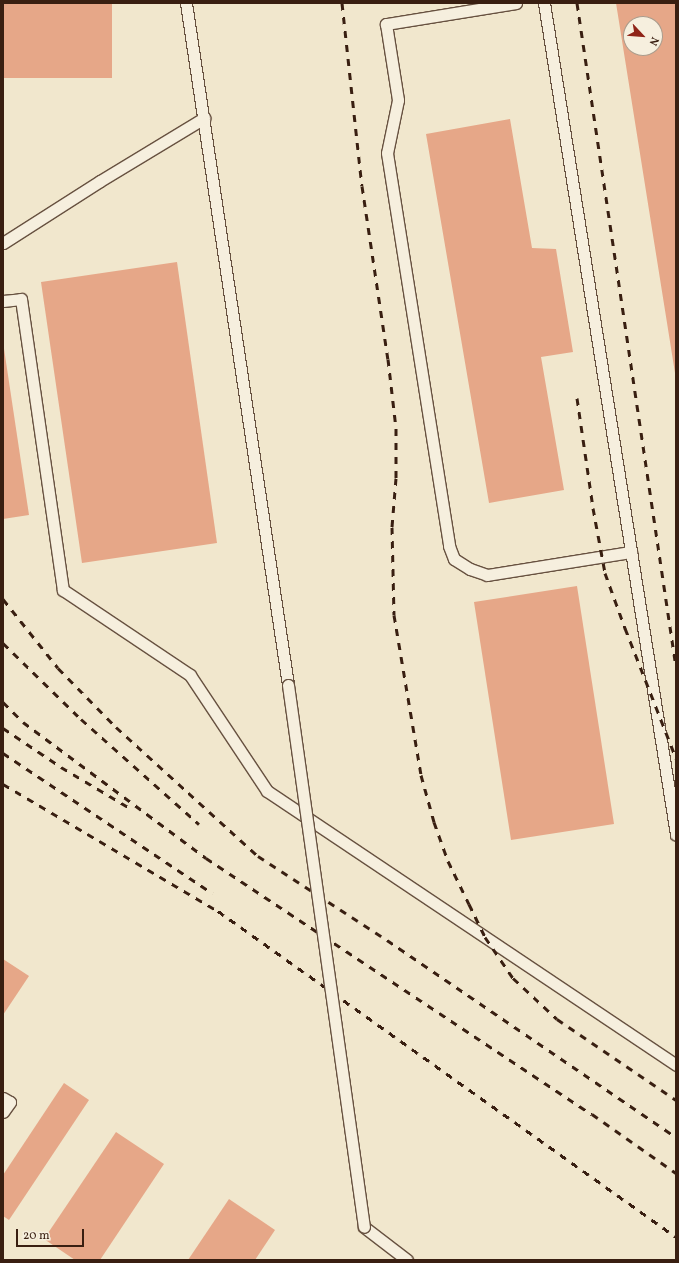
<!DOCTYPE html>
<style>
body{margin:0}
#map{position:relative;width:679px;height:1263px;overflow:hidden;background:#f1e7cd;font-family:Vollkorn,serif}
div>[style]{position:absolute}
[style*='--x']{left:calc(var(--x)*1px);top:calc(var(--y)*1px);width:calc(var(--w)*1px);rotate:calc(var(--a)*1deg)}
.building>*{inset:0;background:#e6a788}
.roads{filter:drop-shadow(1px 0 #675140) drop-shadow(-1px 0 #675140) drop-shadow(0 1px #675140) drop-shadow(0 -1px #675140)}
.lane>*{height:11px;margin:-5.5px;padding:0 5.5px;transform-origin:5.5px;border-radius:5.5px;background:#f6efde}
.rail>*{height:3px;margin-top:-1.5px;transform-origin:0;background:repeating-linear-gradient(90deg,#391f11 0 7px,transparent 0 14px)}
.bridges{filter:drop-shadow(1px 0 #675140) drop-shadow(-1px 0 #675140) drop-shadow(0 1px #675140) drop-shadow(0 -1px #675140)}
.lane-bridge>*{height:11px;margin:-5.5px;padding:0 5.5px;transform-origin:5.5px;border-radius:5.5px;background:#f6efde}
span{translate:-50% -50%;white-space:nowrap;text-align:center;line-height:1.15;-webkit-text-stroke:3px #f6efde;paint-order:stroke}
.frame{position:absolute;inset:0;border:4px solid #391f11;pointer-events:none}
.north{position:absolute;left:623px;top:16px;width:40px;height:40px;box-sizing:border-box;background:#f6efde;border:1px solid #aa9c8c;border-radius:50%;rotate:116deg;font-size:11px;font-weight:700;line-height:16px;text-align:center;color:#391f11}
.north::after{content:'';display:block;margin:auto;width:14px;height:18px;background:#8f2418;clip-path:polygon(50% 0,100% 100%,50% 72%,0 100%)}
.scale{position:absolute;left:16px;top:1229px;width:68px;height:18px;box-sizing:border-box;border:2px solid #391f11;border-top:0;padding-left:5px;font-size:12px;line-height:14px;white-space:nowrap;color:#391f11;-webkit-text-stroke:3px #f6efde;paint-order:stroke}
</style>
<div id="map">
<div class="building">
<div style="clip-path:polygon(3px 3px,112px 3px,112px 78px,3px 78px)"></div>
<div style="clip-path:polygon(evenodd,616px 3px,676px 3px,676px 373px,675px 373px,616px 3px,631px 24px,655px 24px,655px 48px,631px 48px,631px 24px)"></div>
<div style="clip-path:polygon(510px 119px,532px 248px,556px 249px,573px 352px,541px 357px,564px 490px,489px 503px,426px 134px)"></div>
<div style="clip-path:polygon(177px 262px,217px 543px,82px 563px,41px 282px)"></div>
<div style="clip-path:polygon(3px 342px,29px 515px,3px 519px)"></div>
<div style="clip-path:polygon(577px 586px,614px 824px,511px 840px,474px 602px)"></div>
<div style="clip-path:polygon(3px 959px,29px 976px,3px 1015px)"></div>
<div style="clip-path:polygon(64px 1083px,89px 1100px,9px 1220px,3px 1216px,3px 1175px)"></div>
<div style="clip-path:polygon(116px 1132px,164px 1164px,100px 1260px,75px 1260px,44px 1239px)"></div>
<div style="clip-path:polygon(229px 1199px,275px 1230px,255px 1260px,188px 1260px)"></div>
</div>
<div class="roads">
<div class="lane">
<div style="--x:186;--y:3;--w:690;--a:81.49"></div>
<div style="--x:516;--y:3;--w:132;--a:170.8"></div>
<div style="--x:386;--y:24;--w:77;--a:81"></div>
<div style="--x:398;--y:100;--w:54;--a:101.7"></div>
<div style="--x:387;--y:153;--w:398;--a:81"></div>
<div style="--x:449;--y:546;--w:14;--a:69"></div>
<div style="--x:454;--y:559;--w:19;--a:32"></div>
<div style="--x:470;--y:569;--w:18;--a:19"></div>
<div style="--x:487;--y:575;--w:146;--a:-9.1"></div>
<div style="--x:544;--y:3;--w:842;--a:80.98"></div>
<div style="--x:3;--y:243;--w:115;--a:-32.6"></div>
<div style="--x:100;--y:181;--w:122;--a:-31.2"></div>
<div style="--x:3;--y:301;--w:18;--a:-6"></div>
<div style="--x:21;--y:299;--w:294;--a:81.8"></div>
<div style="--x:63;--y:590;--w:153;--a:33.8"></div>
<div style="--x:190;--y:675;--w:139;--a:56.4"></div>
<div style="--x:267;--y:791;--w:492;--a:33.8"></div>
<div style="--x:3;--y:1098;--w:8;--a:30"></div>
<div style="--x:10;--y:1102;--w:12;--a:125"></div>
<div style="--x:364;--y:1227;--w:54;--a:37.5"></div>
</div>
</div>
<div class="rail">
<div style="--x:342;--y:3;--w:184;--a:83.8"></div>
<div style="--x:362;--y:186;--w:175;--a:81.5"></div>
<div style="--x:388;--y:359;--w:69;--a:83.4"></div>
<div style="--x:396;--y:428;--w:50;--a:90"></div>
<div style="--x:396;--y:478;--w:49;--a:94.7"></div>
<div style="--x:392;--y:527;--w:88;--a:88.7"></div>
<div style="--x:394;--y:615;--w:162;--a:80.4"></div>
<div style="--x:421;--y:775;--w:49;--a:74.5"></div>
<div style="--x:434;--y:822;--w:41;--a:70.3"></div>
<div style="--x:448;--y:861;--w:48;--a:64"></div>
<div style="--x:469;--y:904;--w:37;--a:64"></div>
<div style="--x:485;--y:937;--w:50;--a:55.7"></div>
<div style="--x:513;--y:978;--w:60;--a:43"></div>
<div style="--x:557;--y:1019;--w:144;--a:34.2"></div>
<div style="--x:577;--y:3;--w:671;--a:81.52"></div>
<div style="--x:577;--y:398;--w:111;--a:81.7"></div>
<div style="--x:593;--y:508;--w:66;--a:79.5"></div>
<div style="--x:605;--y:573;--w:59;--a:70"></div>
<div style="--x:625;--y:628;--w:140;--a:68.6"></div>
<div style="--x:3;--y:599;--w:88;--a:51.4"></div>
<div style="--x:58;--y:668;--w:83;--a:45.5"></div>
<div style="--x:116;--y:727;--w:192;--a:42.3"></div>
<div style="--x:258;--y:856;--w:154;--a:33.1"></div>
<div style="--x:387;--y:940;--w:350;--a:34.3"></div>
<div style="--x:3;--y:643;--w:109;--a:44.3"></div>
<div style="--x:81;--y:719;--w:158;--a:41.7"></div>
<div style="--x:3;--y:702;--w:28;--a:45"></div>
<div style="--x:23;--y:722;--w:228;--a:36.6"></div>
<div style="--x:206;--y:858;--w:463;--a:33.6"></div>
<div style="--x:592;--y:1114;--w:103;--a:35.1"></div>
<div style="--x:3;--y:728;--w:70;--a:33.9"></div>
<div style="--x:61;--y:767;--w:78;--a:30.8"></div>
<div style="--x:3;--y:753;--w:252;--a:33.8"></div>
<div style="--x:3;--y:784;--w:250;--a:30.6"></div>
<div style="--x:218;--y:911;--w:562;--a:35.44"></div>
</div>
<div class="bridges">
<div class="lane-bridge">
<div style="--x:288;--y:685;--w:547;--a:82.02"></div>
</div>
</div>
<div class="frame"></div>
<div class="north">N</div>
<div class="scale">20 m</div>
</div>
